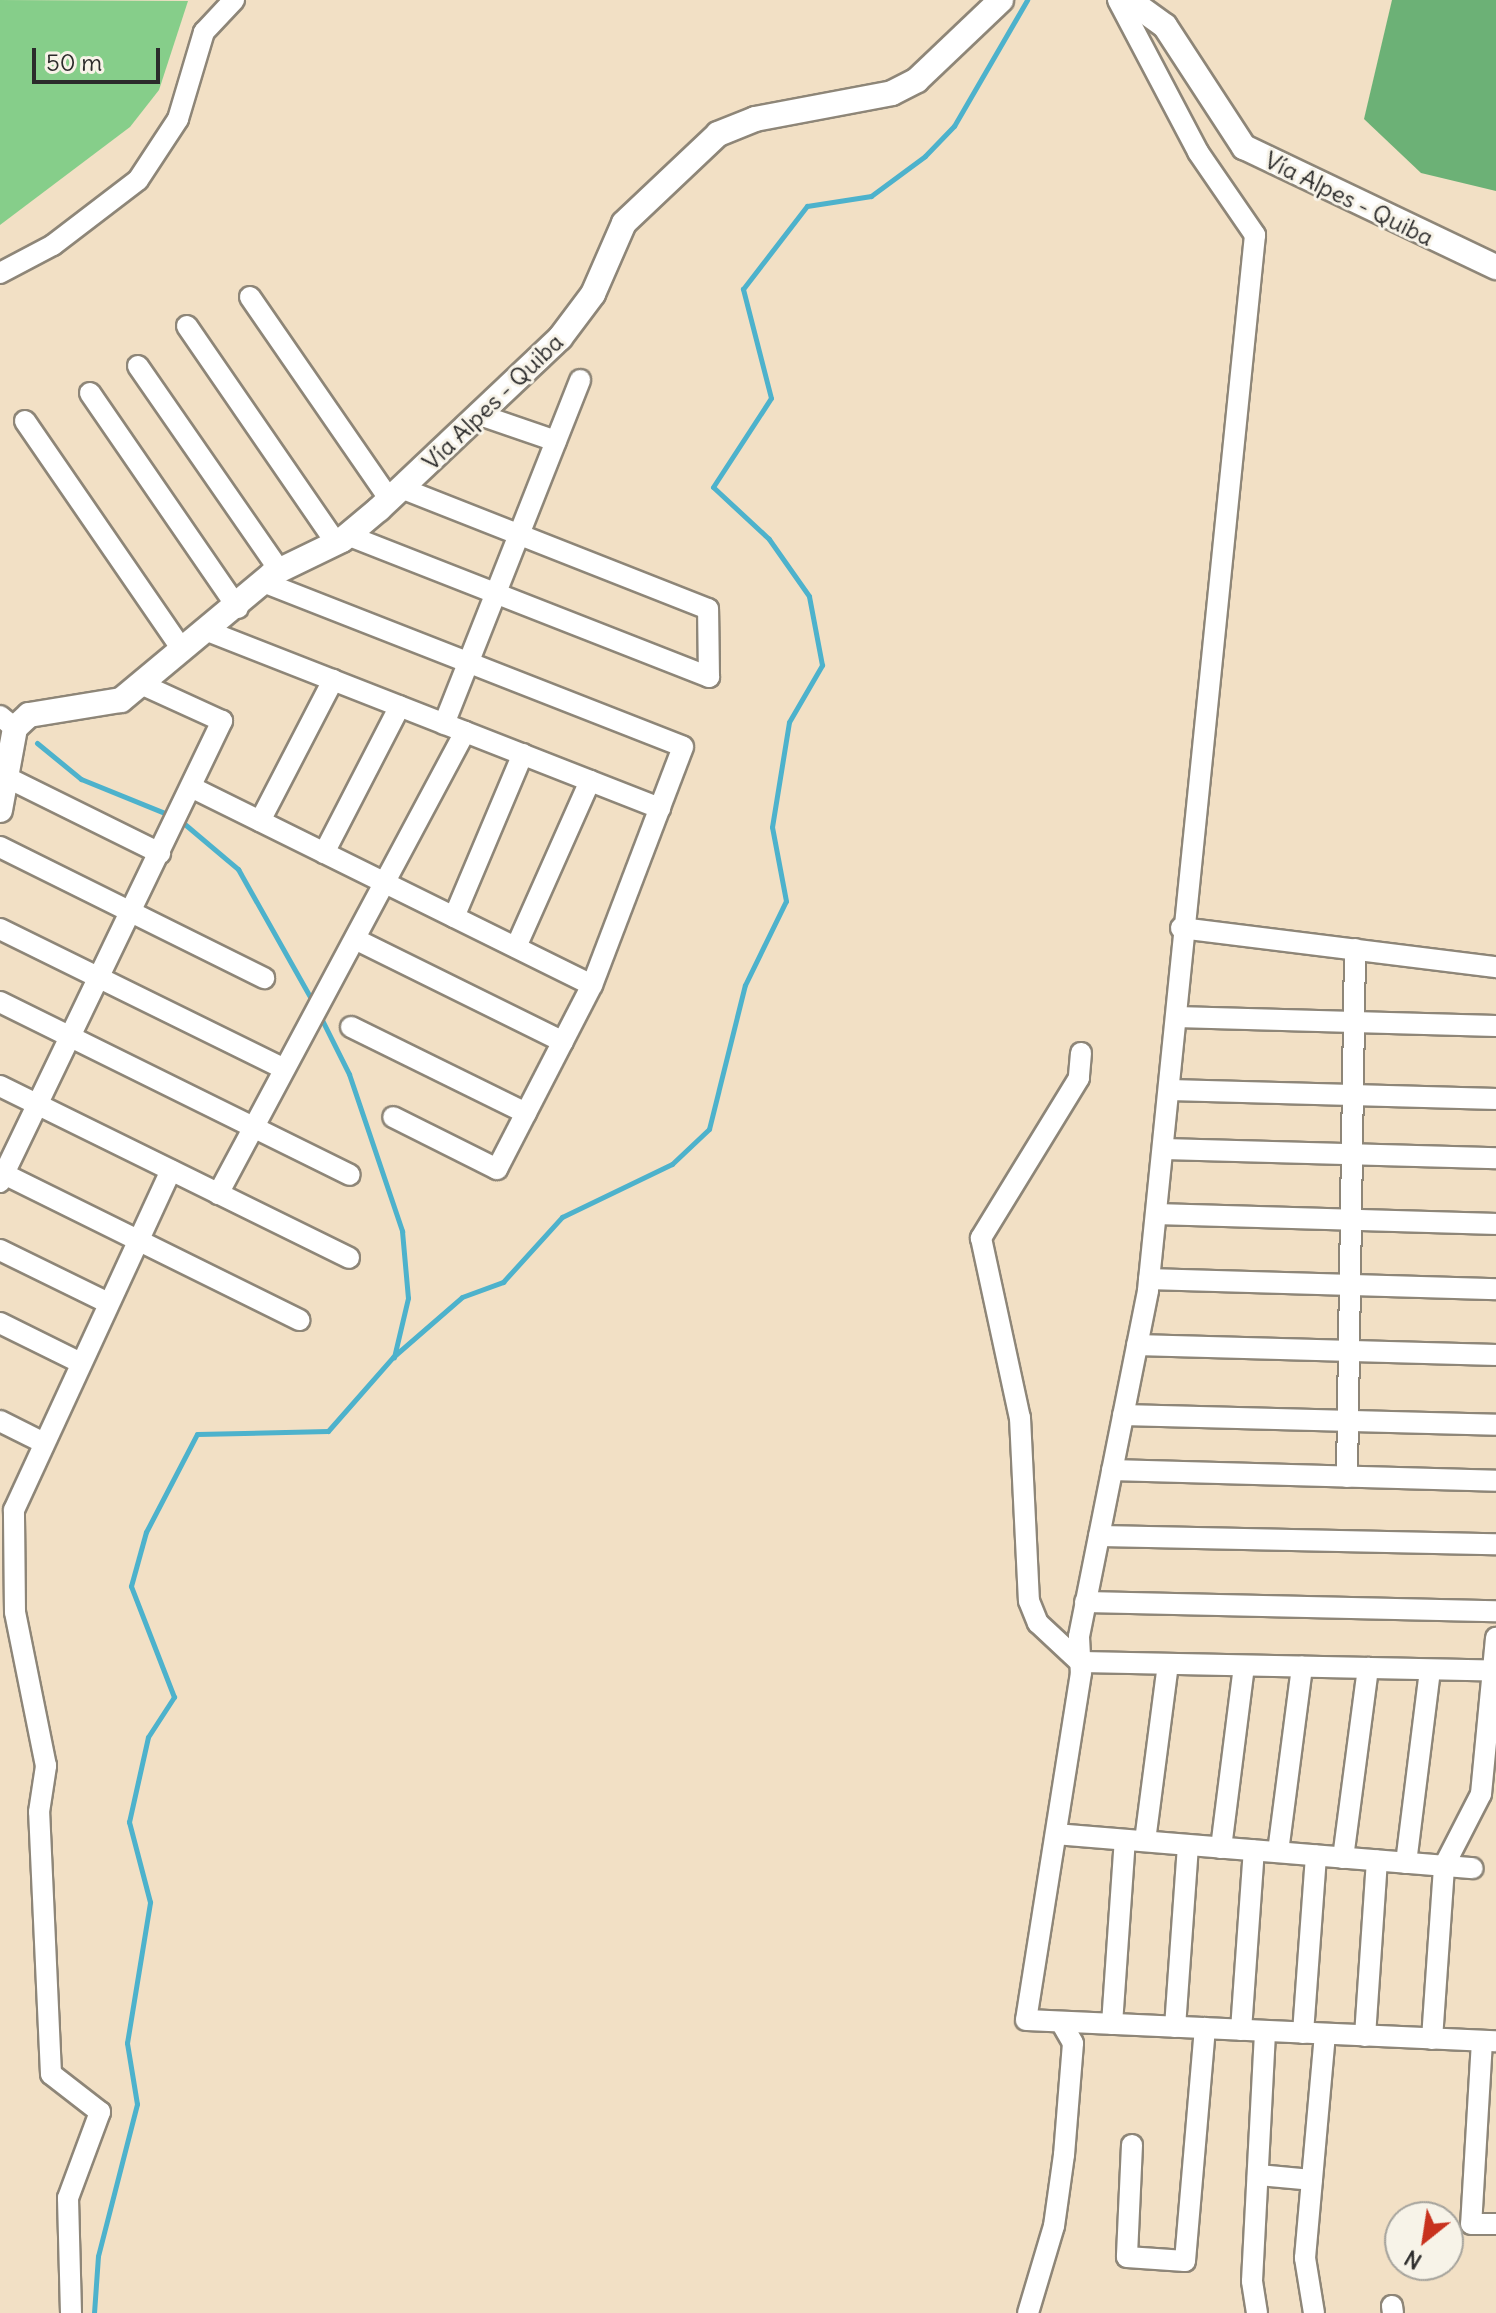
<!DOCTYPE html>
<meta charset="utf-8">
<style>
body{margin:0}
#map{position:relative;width:1496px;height:2313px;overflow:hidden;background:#f2e0c5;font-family:Delius,sans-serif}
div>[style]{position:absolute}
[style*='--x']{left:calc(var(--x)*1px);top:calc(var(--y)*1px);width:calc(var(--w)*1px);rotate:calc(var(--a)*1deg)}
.green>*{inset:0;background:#86ce8a}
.forest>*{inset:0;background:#6cb176}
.stream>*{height:5px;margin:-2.5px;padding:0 2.5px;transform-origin:2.5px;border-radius:2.5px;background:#4db2cc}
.roads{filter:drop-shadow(2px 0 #8e8678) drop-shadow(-2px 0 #8e8678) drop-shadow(0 2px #8e8678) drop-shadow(0 -2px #8e8678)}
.minor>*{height:20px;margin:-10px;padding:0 10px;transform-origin:10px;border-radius:10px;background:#fff}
.tertiary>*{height:24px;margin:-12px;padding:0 12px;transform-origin:12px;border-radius:12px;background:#fff}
span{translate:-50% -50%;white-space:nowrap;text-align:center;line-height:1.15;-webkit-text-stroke:6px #f7f3e8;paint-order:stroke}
.street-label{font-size:24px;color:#2b2b2b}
.north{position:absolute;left:1384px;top:2201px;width:80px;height:80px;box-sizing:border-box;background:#f7f3e8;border:2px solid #a5a39c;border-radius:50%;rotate:210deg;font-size:22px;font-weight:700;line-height:32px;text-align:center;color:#2b2b2b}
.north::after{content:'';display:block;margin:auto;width:28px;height:36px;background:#c8321e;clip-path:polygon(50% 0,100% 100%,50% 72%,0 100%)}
.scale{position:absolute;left:32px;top:48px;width:128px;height:36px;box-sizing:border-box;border:4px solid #2b2b2b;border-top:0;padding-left:10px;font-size:24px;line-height:28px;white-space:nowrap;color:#2b2b2b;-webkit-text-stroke:6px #f7f3e8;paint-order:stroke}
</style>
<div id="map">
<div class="green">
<div style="clip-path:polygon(0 0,188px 1px,159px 90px,130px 127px,0 225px)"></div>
</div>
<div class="forest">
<div style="clip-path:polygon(1392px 0,1496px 0,1496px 191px,1421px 173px,1364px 119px)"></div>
</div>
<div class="stream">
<div style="--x:37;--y:743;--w:57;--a:39.3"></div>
<div style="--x:81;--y:779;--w:98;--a:22.1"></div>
<div style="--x:181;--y:821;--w:75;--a:40.1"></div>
<div style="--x:238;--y:869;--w:155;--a:60.6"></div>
<div style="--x:320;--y:1016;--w:65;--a:63.4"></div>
<div style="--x:349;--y:1074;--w:166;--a:71.3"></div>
<div style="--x:402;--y:1231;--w:67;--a:84.9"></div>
<div style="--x:408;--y:1298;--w:61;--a:103.3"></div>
<div style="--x:94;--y:2313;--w:57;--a:-86"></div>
<div style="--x:98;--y:2256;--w:157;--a:-75.6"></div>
<div style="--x:137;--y:2104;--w:62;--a:-99.3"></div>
<div style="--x:127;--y:2043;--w:143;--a:-80.7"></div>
<div style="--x:150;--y:1902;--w:83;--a:-104.7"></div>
<div style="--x:129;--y:1822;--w:87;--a:-77.4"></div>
<div style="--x:148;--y:1737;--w:48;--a:-57"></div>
<div style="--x:174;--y:1697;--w:119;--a:-111.2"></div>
<div style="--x:131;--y:1586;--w:56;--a:-74.5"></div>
<div style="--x:146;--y:1532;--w:110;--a:-62.5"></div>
<div style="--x:197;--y:1434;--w:131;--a:-1.3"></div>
<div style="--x:328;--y:1431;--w:98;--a:-48.7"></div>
<div style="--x:393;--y:1357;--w:91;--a:-41"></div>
<div style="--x:462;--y:1297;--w:44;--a:-20.1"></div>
<div style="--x:503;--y:1282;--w:88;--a:-47.8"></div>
<div style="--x:562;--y:1217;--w:122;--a:-25.7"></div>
<div style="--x:672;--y:1164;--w:51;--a:-43.4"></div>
<div style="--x:709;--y:1129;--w:148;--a:-76"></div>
<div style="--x:745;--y:985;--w:93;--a:-64"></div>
<div style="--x:786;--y:901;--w:75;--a:-100.7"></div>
<div style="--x:772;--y:827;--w:106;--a:-80.8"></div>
<div style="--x:789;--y:722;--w:66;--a:-59.9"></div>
<div style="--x:822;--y:665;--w:70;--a:-100.7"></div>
<div style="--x:809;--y:596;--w:70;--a:-125.1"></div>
<div style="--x:769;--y:539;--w:76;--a:-137.1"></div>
<div style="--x:713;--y:487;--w:106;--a:-56.9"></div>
<div style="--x:771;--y:398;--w:113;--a:-104.4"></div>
<div style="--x:743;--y:289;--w:105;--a:-52.4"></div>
<div style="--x:807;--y:206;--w:65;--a:-8.9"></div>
<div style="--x:871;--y:196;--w:67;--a:-36.5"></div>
<div style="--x:925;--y:156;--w:42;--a:-46"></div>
<div style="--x:954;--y:126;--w:146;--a:-59.9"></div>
</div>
<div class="roads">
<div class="minor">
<div style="--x:1118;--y:0;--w:172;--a:62.2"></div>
<div style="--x:1198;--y:152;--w:101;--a:55.5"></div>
<div style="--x:1255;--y:235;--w:1061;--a:95.79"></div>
<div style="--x:1148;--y:1291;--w:353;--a:101.3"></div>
<div style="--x:1079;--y:1637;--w:36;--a:87"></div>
<div style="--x:1081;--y:1673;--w:351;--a:99"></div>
<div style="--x:1026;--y:2020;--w:470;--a:2.6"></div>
<div style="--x:0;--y:273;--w:60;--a:-27.8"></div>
<div style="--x:53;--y:245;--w:107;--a:-37.4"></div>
<div style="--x:138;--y:180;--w:73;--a:-56.7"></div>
<div style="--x:178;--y:119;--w:91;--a:-73.4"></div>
<div style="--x:204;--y:32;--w:44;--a:-46.8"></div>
<div style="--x:250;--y:297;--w:247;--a:55.4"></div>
<div style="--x:187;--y:326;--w:263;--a:55.5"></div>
<div style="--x:138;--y:366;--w:248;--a:55.3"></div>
<div style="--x:90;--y:393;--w:261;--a:55.5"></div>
<div style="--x:483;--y:416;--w:77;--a:18.9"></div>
<div style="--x:25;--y:421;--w:275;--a:55.5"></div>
<div style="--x:347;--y:535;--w:389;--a:21.4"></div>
<div style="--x:709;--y:677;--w:68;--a:-90.8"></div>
<div style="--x:708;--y:609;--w:328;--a:-158.5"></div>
<div style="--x:263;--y:582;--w:451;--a:21.4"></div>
<div style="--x:683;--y:747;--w:255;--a:110.9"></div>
<div style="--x:592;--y:985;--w:207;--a:117.3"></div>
<div style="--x:497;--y:1169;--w:116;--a:-153.4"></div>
<div style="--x:205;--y:630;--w:489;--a:21.4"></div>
<div style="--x:0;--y:716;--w:19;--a:39"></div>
<div style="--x:444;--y:724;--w:370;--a:-68.4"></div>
<div style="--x:6;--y:777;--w:172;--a:26.3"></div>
<div style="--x:191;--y:787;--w:447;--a:26.3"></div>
<div style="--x:260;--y:821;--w:159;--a:-62.6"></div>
<div style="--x:0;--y:847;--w:295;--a:26.4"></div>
<div style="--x:324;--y:853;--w:165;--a:-62.7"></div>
<div style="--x:454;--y:917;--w:177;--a:-67.1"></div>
<div style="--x:1181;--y:928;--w:317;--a:7.1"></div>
<div style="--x:0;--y:929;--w:312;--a:26.2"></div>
<div style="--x:355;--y:939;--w:232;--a:26.3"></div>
<div style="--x:516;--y:947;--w:182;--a:-66"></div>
<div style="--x:0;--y:1002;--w:390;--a:26.3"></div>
<div style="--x:1176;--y:1017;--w:320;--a:1.6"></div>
<div style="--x:351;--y:1027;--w:195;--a:26.2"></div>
<div style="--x:1081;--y:1053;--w:25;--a:95"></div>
<div style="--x:1079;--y:1078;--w:188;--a:121.5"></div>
<div style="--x:981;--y:1238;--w:184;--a:77.8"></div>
<div style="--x:1020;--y:1418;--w:183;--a:87.2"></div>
<div style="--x:1029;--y:1601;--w:24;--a:68"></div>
<div style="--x:1038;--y:1623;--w:57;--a:42.9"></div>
<div style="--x:1080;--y:1662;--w:413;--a:1.2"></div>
<div style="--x:0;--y:1086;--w:389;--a:26.2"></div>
<div style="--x:1171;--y:1090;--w:325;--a:1.6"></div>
<div style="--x:1165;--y:1149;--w:331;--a:1.6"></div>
<div style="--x:0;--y:1172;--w:334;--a:26.3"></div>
<div style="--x:0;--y:1182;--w:512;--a:-64.29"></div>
<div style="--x:222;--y:721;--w:87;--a:-155.5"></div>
<div style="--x:218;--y:1194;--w:524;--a:-61.87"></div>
<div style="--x:1157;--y:1214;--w:339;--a:1.7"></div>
<div style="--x:0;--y:1250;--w:120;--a:26.1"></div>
<div style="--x:1149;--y:1279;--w:347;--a:1.7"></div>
<div style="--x:0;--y:1323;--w:90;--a:26.3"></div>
<div style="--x:1137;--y:1345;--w:359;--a:1.6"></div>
<div style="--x:1123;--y:1415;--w:373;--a:1.5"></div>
<div style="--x:0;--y:1421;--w:49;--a:26.6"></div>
<div style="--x:1112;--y:1470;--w:384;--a:1.6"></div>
<div style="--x:1347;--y:1477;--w:528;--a:-89.13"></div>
<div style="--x:1099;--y:1536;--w:397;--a:1.2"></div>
<div style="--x:1085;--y:1602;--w:411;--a:1.3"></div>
<div style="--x:1056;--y:1834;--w:418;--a:4.7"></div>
<div style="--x:1145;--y:1841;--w:178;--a:-82.6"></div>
<div style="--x:1221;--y:1848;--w:183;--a:-82.8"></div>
<div style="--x:1278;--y:1852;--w:187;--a:-82.6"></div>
<div style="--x:1343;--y:1858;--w:192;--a:-82.5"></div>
<div style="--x:1406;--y:1863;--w:194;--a:-82.9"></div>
<div style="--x:1112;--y:2024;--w:184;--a:-86"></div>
<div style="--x:1175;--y:2027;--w:182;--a:-85.9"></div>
<div style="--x:1241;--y:2030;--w:180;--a:-85.9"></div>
<div style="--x:1303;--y:2033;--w:178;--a:-85.8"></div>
<div style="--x:1365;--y:2036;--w:176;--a:-86.1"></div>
<div style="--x:1432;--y:2039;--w:173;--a:-86"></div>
<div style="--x:1444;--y:1866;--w:81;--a:-62.8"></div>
<div style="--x:1481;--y:1794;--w:157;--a:-84.5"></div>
<div style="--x:1482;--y:2041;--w:183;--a:93.4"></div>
<div style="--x:1471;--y:2224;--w:25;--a:0"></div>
<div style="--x:1132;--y:2145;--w:112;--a:92.6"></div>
<div style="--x:1127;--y:2257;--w:58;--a:3.9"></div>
<div style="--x:1185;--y:2261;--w:234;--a:-85.1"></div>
<div style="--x:1258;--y:2175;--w:54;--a:5.3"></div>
<div style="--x:1392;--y:2306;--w:7;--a:82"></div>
<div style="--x:71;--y:2313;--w:115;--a:-91.5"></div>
<div style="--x:68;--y:2198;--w:92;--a:-69.6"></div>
<div style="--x:100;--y:2112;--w:62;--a:-142.2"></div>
<div style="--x:51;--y:2074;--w:262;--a:-92.6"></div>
<div style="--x:39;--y:1812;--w:47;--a:-81.3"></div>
<div style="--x:46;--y:1766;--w:157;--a:-101.4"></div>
<div style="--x:15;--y:1612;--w:102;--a:-90.6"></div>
<div style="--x:14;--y:1510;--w:374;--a:-65.2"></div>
<div style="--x:1028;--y:2313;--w:91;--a:-73.4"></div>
<div style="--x:1054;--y:2226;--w:72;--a:-82"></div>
<div style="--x:1064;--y:2155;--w:112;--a:-85.4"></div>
<div style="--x:1073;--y:2043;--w:24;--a:-120"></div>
<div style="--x:1257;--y:2313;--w:32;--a:-99"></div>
<div style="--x:1252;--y:2281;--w:250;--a:-87"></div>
<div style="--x:1314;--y:2313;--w:56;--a:-99.3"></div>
<div style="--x:1305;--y:2258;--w:225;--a:-84.9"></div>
</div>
<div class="tertiary">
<div style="--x:1129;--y:0;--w:44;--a:35.8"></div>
<div style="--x:1165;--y:26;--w:145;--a:56.9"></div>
<div style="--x:1244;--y:147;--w:279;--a:25.5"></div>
<div style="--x:0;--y:810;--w:83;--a:-79.6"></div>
<div style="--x:15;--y:728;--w:19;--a:-43"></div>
<div style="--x:29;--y:715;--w:93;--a:-9.3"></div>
<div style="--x:121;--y:700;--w:197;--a:-39.8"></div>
<div style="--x:272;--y:574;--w:78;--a:-25.9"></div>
<div style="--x:342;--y:540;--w:48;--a:-40"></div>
<div style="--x:379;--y:509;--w:249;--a:-43.4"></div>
<div style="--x:560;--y:338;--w:55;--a:-53.1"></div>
<div style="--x:593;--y:294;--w:77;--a:-66.4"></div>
<div style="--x:624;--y:223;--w:129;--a:-43.4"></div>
<div style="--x:718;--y:134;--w:40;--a:-22"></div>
<div style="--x:755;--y:119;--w:139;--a:-10.7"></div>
<div style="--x:892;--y:93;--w:28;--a:-27"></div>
<div style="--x:917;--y:80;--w:116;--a:-43.6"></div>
</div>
</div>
<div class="street-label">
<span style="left:1349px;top:199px;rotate:26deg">Vía Alpes - Quiba</span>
<span style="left:493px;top:402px;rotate:-44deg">Vía Alpes - Quiba</span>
</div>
<div class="north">N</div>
<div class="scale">50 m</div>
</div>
